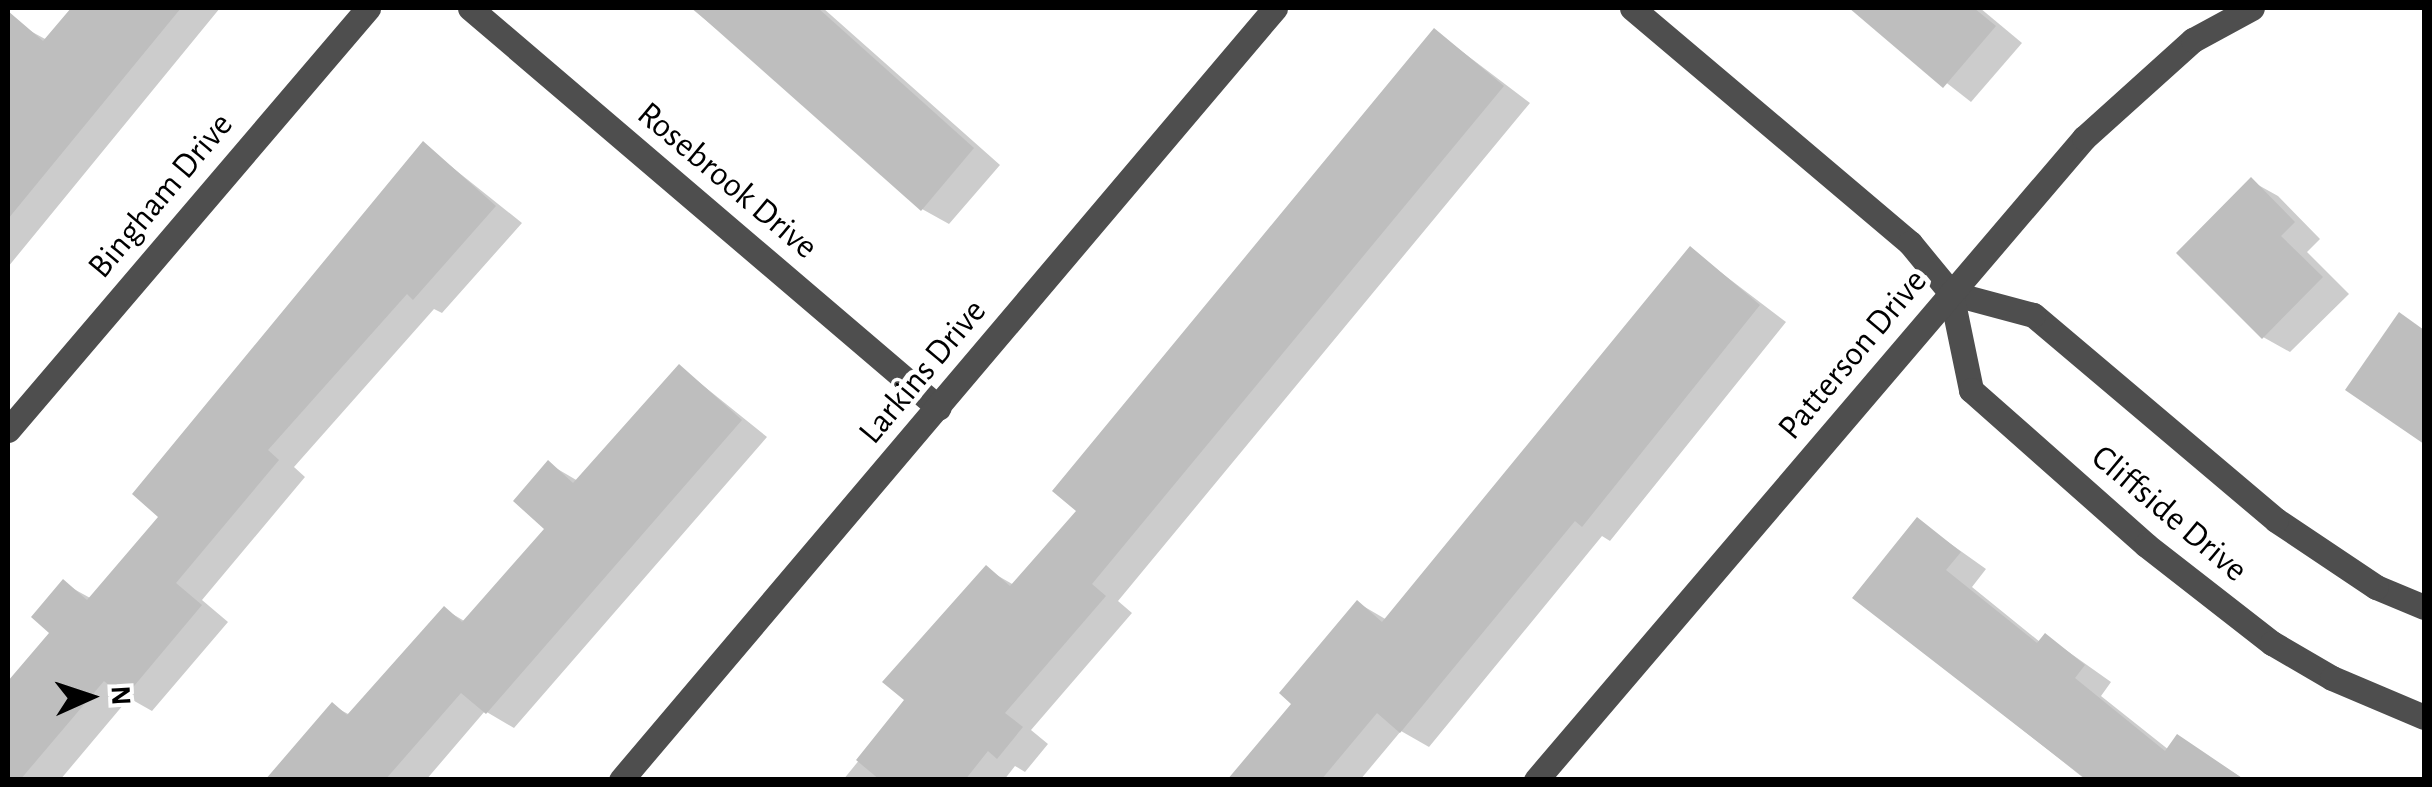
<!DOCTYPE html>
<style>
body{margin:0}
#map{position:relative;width:2432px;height:787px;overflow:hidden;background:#fff;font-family:"Alegreya Sans",sans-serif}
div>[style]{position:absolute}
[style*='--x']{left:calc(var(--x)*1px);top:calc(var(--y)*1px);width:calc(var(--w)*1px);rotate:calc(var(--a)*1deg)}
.shadow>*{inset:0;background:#0003}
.building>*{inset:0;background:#bebebe}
.minor>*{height:25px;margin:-12.5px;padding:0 12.5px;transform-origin:12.5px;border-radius:12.5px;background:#4e4e4e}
span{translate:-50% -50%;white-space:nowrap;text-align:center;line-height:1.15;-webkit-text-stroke:10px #fff;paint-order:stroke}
.street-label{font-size:35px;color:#000}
.frame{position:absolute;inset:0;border:10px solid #000;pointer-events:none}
.north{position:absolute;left:40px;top:647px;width:100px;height:100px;-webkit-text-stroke:8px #fff;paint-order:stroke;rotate:87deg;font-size:28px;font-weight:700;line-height:40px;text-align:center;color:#000}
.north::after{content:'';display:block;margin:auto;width:35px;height:45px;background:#000;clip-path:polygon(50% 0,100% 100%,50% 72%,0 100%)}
</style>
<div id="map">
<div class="shadow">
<div style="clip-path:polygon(74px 8px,220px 8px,8px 267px,8px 19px,47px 40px)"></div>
<div style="clip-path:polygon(691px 8px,823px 8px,1000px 165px,949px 224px,922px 209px,837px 128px)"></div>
<div style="clip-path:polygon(1851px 8px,1980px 8px,2022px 43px,1971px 102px)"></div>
<div style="clip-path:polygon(1435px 31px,1530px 103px,1118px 601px,1132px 613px,1031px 730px,1048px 744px,1025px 772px,1015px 766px,1004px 780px,843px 780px,908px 700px,986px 569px,1014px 585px,1079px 510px)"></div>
<div style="clip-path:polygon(423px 144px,522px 223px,442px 313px,434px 309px,294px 467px,305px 477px,202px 600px,228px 622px,152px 711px,129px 698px,60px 780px,8px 780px,8px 684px,52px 632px,63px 583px,92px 599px,162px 516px)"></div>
<div style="clip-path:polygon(2251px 181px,2278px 196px,2320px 239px,2307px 252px,2349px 294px,2290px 352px,2263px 337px)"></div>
<div style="clip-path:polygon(1690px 249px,1786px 322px,1610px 541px,1602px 536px,1429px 747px,1401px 731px,1360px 780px,1231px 780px,1294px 703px,1358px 603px,1387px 620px)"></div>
<div style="clip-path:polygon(2399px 316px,2424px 330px,2424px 441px,2349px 389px)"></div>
<div style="clip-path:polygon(680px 367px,767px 437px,514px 728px,485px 711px,426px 780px,268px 780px,333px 706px,350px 715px,444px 609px,466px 622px,548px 528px,549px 464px,578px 481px)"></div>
<div style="clip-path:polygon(1917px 520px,1986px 569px,1972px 587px,2040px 642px,2046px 636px,2111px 682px,2101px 696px,2169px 750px,2178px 737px,2245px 780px,2086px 780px,1856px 597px)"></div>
</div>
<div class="building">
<div style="clip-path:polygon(71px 8px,181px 8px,8px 219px,8px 11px,43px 41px)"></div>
<div style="clip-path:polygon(692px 8px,818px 8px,974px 148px,921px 211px)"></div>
<div style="clip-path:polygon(1849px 8px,1974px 8px,1996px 26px,1943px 88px)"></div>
<div style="clip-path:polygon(1434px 28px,1504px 86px,1092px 584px,1106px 596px,1005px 713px,1023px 727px,997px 759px,988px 751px,965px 780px,880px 780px,856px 760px,904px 700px,882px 682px,986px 565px,1010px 586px,1076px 511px,1052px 491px)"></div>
<div style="clip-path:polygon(423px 141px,496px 206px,413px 300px,407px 294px,268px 450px,279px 460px,176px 583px,202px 605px,124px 698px,104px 681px,20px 780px,8px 780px,8px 681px,49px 633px,31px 617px,63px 579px,87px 600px,158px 517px,132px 494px)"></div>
<div style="clip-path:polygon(2251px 177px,2295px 222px,2281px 236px,2323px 277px,2262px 339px,2176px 253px)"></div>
<div style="clip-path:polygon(1690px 246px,1760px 305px,1582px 527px,1575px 521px,1400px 733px,1377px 713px,1321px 780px,1227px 780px,1291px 704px,1279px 693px,1357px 600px,1382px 622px)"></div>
<div style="clip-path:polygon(2399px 312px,2424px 330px,2424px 444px,2345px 390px)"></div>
<div style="clip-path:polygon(679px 364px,742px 420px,486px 714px,461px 693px,385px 780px,265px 780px,332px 702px,347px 715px,444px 606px,462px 622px,544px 529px,513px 501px,548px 460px,573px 483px)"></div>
<div style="clip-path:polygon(1917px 517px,1961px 552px,1946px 570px,2037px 643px,2045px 633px,2085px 665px,2075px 678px,2165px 751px,2177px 734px,2245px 780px,2087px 780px,1852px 598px)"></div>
</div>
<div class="minor">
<div style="--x:470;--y:8;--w:616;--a:40.46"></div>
<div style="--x:1632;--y:8;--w:364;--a:40.2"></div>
<div style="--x:1910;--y:243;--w:65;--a:50.6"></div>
<div style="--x:8;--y:430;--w:555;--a:-49.53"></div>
<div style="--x:2424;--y:607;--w:52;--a:-157.4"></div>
<div style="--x:2376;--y:587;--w:120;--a:-146.2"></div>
<div style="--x:2276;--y:520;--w:318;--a:-139.8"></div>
<div style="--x:2033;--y:315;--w:85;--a:-165"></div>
<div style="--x:1951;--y:293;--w:99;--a:78.3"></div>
<div style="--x:1971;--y:390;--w:234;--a:41.5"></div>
<div style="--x:2146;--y:545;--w:160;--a:37.9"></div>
<div style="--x:2272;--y:643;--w:69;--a:30.3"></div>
<div style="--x:2332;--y:678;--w:100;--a:23"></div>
<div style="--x:621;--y:780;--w:1012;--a:-49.73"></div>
<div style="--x:1536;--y:780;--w:844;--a:-49.52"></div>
<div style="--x:2084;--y:138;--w:147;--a:-42"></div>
<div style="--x:2193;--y:40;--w:67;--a:-28.5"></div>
</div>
<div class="street-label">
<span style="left:727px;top:181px;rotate:40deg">Rosebrook Drive</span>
<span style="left:161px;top:196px;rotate:-50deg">Bingham Drive</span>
<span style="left:1853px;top:355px;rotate:-50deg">Patterson Drive</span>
<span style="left:923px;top:372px;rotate:-50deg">Larkins Drive</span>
<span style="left:2169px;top:514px;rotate:40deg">Cliffside Drive</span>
</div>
<div class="frame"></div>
<div class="north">N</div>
</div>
